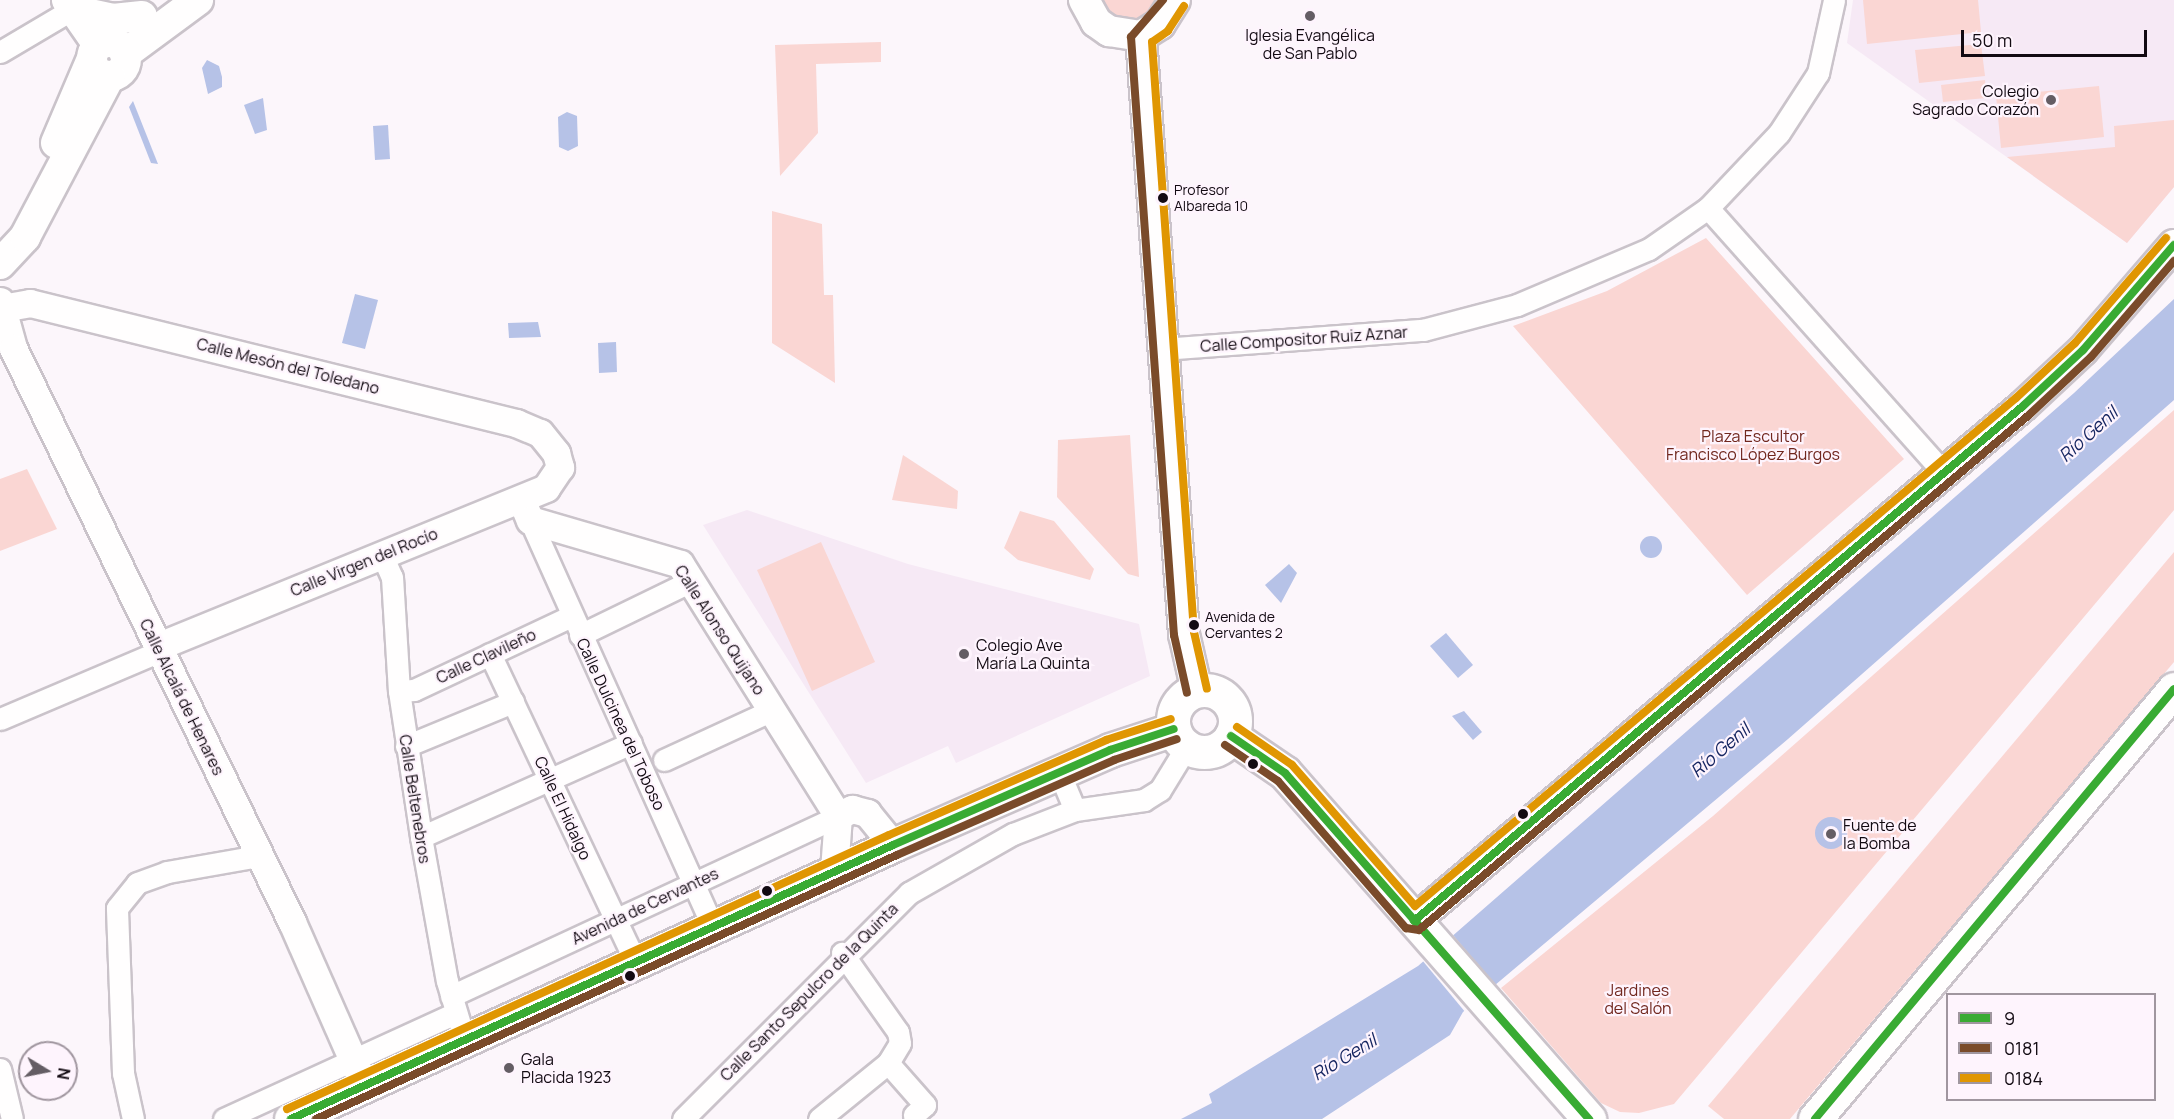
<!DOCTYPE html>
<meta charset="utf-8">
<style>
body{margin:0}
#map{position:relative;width:2174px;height:1119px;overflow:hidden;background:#fcf6fb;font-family:Manrope,sans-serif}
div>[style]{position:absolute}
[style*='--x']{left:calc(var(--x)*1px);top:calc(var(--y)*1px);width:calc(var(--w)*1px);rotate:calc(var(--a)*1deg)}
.built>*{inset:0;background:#f6e9f5}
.green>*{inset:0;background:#fad6d3}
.water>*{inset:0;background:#b6c2e7}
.round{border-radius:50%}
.pier>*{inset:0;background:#fcf6fb}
.roads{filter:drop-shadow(2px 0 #cac3ca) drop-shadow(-2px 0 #cac3ca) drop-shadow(0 2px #cac3ca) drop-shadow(0 -2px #cac3ca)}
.minor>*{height:21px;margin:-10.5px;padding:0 10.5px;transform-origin:10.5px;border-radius:10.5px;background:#fffefe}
.tertiary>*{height:27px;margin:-13.5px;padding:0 13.5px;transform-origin:13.5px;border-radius:13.5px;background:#fffefe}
.secondary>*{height:30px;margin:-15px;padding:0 15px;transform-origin:15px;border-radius:15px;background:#fffefe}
.secondary>.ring{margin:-15px;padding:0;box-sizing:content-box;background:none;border:30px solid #fffefe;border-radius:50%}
.primary>*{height:33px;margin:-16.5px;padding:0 16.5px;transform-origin:16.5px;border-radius:16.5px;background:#fffefe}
.primary>.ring{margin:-16.5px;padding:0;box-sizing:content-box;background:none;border:33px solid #fffefe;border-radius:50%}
.bus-1>*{height:8px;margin:-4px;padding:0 4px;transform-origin:4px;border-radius:4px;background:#39ab33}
.bus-2>*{height:8px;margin:-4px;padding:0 4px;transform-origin:4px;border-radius:4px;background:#7a4b2a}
.bus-3>*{height:8px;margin:-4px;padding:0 4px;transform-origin:4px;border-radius:4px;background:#e09602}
.dots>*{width:16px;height:16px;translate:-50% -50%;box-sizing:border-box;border:3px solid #fef4fd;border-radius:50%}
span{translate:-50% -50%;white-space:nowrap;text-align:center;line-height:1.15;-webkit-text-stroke:4.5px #fef4fd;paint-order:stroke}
.bus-label{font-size:14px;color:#120a12}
.left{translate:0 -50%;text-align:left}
.poi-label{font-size:16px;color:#120a12}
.right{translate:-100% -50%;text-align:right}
.street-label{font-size:16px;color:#120a12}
.park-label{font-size:16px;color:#71271e}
.water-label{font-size:18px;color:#172762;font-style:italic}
.legend{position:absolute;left:1946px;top:993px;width:210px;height:108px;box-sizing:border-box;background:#fef4fd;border:2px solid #a0969f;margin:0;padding:8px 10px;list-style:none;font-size:18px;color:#120a12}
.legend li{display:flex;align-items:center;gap:12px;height:30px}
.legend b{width:30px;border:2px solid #a0969f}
.north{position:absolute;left:18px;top:1041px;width:60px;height:60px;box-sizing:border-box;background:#fef4fd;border:2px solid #a0969f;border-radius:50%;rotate:100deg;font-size:16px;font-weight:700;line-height:24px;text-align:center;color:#120a12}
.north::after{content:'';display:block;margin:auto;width:21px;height:27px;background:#645d64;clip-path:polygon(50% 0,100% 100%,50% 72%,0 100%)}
.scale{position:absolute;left:1961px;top:30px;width:186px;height:27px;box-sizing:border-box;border:3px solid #120a12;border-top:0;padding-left:8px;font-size:18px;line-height:21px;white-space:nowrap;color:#120a12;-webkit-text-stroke:4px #fef4fd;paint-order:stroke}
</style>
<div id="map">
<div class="built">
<div style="clip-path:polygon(1853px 0,2174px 0,2174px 187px,2127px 243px,1847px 43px)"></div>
<div style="clip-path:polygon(747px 510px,908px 564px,1139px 624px,1150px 676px,956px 763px,948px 746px,866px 783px,703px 525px)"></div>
</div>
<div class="green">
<div style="clip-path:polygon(1097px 0,1163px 0,1138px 23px,1116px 21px)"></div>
<div style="clip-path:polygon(1863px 0,1978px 0,1981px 32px,1867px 44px)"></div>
<div style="clip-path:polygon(881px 42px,881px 62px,816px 64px,818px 133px,780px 176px,775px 45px)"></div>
<div style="clip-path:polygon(1981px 44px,1985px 76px,1919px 83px,1915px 50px)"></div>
<div style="clip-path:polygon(1985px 80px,1986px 98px,1943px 102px,1941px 85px)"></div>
<div style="clip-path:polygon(2099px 86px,2104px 137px,2001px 148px,1996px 96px)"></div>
<div style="clip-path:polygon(2174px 120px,2174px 187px,2127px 243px,2007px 157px,2115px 147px,2114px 126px)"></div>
<div style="clip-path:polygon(772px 211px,822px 224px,824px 295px,833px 295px,835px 383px,772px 343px)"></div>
<div style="clip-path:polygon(1706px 238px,1904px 459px,1747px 595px,1513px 326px,1607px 291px)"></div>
<div style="clip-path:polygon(2174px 410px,2174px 510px,1674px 1104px,1639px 1113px,1620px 1112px,1601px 1103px,1501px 988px,1713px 816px)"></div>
<div style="clip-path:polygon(1130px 435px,1139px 577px,1128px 574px,1057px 497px,1058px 440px)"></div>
<div style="clip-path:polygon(903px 455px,958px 491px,957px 509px,892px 500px)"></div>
<div style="clip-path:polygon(27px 469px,57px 529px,0 551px,0 479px)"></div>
<div style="clip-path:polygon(1020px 511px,1054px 521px,1094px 569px,1090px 580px,1018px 560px,1004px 548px)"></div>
<div style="clip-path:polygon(821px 542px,875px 662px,812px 691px,757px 570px)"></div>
<div style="clip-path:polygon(2174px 552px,2174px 662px,1790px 1119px,1724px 1119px,1708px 1106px)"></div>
</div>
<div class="water">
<div style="clip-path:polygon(207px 60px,219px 66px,222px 77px,222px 87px,208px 94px,202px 68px)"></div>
<div style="clip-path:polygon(263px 98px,267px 130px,255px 134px,244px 105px)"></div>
<div style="clip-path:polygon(133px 101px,158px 164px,151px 163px,129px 107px)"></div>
<div style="clip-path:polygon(567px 112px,577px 116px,578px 146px,568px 151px,559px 147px,558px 117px)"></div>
<div style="clip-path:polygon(388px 125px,390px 159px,375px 160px,373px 126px)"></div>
<div style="clip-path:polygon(355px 294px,378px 300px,365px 349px,342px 343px)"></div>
<div style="clip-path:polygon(2174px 299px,2174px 400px,1788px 739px,1463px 1012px,1450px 1035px,1322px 1119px,1181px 1119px,1212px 1103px,1209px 1094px,1418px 966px,2074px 393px)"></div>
<div style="clip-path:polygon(538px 322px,541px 337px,509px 338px,508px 323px)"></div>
<div style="clip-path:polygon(616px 342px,617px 372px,599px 373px,598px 343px)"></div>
<div class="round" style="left:1640px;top:536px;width:22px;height:22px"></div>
<div style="clip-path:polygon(1289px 564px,1297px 573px,1281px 603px,1265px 585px)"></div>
<div style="clip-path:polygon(1446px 633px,1473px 665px,1458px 678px,1430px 646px)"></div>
<div style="clip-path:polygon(1464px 711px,1482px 732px,1473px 740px,1452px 716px)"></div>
<div class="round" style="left:1815px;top:817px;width:32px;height:32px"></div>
</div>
<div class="pier">
<div style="clip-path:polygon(1452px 934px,1497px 987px,1466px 1013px,1422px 960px)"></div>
</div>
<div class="roads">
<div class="minor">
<div style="--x:0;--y:52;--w:82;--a:-30.6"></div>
<div style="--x:1708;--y:208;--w:352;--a:48.3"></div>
<div style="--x:1162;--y:349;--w:262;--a:-4.2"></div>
<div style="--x:1423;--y:330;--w:97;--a:-14.9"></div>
<div style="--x:1517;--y:305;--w:143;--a:-23"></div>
<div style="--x:1649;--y:249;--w:72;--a:-34.8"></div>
<div style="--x:1708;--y:208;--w:103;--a:-46.6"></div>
<div style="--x:1779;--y:133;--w:72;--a:-57"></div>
<div style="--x:1818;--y:73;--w:75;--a:-77.6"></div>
<div style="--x:530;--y:520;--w:446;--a:65.8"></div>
<div style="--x:382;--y:555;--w:24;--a:66"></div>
<div style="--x:392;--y:577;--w:114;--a:86.5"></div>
<div style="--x:399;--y:691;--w:148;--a:81.4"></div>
<div style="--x:421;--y:837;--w:146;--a:79.8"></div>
<div style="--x:447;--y:981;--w:63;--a:73.3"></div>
<div style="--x:580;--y:635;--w:123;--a:-25.9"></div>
<div style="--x:490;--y:654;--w:340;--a:64.7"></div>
<div style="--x:399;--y:691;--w:15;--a:-4"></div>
<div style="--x:414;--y:690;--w:174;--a:-25.2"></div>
<div style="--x:0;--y:719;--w:174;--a:-23"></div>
<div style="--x:406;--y:746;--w:116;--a:-22.4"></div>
<div style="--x:664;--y:760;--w:119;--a:-24.8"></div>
<div style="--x:1059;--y:772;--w:41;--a:67.2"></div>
<div style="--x:421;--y:837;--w:230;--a:-24.1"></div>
<div style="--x:451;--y:996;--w:427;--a:-24.9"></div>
<div style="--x:888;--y:1063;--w:56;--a:48.6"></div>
<div style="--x:925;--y:1105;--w:15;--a:138"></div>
<div style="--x:0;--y:1069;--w:51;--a:76.5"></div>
<div style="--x:133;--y:1119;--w:47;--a:-102.3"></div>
<div style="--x:123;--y:1073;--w:165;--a:-92.1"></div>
<div style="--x:117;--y:908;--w:32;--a:-51"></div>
<div style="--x:137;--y:883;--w:32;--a:-20"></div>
<div style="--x:167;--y:872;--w:93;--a:-9.9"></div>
<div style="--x:224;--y:1119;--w:255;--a:-24.6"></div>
<div style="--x:683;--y:1119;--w:320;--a:-45"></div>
<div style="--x:909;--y:893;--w:120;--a:-29.6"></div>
<div style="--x:1013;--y:834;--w:66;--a:-21.2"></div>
<div style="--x:1075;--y:810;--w:70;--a:-8.2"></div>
<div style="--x:1144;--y:800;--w:19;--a:-32"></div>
<div style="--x:1160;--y:790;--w:52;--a:-58.5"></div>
<div style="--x:819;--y:1119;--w:89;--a:-39.1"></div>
<div style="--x:888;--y:1063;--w:23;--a:-59"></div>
<div style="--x:900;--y:1043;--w:11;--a:-100"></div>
<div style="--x:898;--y:1032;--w:97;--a:-125.3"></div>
</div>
<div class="tertiary">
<div style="--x:65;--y:0;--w:56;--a:55.2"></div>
<div style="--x:0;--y:301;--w:49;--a:74.5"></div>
<div style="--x:13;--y:348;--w:638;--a:64.08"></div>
<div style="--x:292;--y:922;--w:178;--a:66.2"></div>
<div style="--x:2;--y:308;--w:28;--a:-10"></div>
<div style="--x:30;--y:303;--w:501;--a:13.87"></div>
<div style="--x:516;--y:423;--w:26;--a:23"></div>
<div style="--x:540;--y:433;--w:26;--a:51"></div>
<div style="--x:556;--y:453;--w:15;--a:74"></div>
<div style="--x:560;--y:467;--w:25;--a:124"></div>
<div style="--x:546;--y:488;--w:419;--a:157.8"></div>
<div style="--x:521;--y:499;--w:23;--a:67"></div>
<div style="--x:530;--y:520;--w:156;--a:16.3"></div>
<div style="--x:680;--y:564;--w:297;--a:57.9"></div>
<div style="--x:838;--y:816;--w:55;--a:94.2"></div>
<div style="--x:838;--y:816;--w:16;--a:-27"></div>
<div style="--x:852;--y:809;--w:16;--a:15"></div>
<div style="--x:867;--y:813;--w:41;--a:50.9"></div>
</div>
<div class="secondary">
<div style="--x:1084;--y:0;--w:25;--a:61"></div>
<div style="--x:1096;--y:22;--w:16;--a:35"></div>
<div style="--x:1109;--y:31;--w:32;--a:9"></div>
<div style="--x:1141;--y:36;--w:22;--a:-32"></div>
<div style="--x:1160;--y:24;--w:28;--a:-58"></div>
<div style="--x:71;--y:10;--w:43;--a:12.1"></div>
<div style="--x:113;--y:19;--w:29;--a:-6"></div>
<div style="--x:1141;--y:36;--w:600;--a:85.89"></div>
<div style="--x:1184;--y:634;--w:58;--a:77.2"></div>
<div class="ring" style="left:92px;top:42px;width:4px;height:4px"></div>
<div style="--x:125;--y:54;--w:91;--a:-36.5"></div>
<div style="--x:56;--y:143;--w:89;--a:-66.9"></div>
<div style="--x:0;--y:264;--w:37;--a:-47"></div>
<div style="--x:25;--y:237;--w:182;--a:-62.2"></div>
<div style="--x:1414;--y:921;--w:798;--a:-40.22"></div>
<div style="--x:2023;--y:406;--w:82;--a:-43"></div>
<div style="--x:2083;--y:350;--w:139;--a:-49.1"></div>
</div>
<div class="primary">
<div class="ring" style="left:1173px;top:690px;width:29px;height:29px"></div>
<div style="--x:1231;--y:736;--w:65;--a:34.4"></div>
<div style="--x:1285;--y:773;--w:461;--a:48.7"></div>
<div style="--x:291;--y:1119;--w:661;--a:-24.47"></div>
<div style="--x:893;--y:845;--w:237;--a:-23.6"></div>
<div style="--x:1110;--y:750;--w:67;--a:-18.2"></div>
<div style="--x:1815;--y:1119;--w:560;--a:-50.14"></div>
</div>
</div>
<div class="bus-1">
<div style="--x:1231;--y:736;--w:65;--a:34.4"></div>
<div style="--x:1285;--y:773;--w:461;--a:48.7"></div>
<div style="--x:1414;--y:921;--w:798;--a:-40.22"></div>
<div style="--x:2023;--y:406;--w:82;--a:-43"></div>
<div style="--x:2083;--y:350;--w:139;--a:-49.1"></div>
<div style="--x:291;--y:1119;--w:661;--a:-24.47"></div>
<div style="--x:893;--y:845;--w:237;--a:-23.6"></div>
<div style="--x:1110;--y:750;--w:67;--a:-18.2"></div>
<div style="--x:1815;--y:1119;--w:560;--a:-50.14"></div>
</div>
<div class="bus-2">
<div style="--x:1163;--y:0;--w:49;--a:130.9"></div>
<div style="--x:1131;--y:37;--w:600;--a:85.89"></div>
<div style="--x:1174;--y:635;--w:59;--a:77.4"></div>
<div style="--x:1225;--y:745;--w:64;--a:34.2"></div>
<div style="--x:1278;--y:781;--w:195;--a:49"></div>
<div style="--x:1406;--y:928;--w:13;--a:9"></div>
<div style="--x:1419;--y:930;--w:800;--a:-40.18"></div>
<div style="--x:2030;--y:414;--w:83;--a:-43.1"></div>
<div style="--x:2091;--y:357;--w:127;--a:-49.2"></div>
<div style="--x:316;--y:1119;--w:638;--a:-24.44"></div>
<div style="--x:897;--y:855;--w:237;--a:-23.6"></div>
<div style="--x:1114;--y:760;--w:66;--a:-18.4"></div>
</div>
<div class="bus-3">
<div style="--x:1184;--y:6;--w:30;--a:123"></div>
<div style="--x:1168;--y:31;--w:19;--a:145"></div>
<div style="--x:1152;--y:42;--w:591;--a:85.93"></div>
<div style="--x:1194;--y:632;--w:58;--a:77.2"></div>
<div style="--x:1237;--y:727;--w:67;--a:34.6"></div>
<div style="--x:1292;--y:765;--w:187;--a:48.9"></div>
<div style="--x:1415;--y:906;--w:787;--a:-40.21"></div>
<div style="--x:2016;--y:398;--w:81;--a:-43"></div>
<div style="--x:2075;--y:343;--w:139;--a:-49.1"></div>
<div style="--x:287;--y:1109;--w:661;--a:-24.47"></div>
<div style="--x:889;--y:835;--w:237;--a:-23.6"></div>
<div style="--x:1106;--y:740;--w:68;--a:-17.9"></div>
</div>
<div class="dots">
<div style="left:1310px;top:16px;background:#645d64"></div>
<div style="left:2051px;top:100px;background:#645d64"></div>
<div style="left:1163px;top:198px;background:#120a12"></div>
<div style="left:1194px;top:625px;background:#120a12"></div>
<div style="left:964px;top:654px;background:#645d64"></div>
<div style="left:1253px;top:764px;background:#120a12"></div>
<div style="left:1523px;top:814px;background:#120a12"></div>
<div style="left:1831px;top:834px;background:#645d64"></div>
<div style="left:767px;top:891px;background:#120a12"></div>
<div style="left:630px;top:976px;background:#120a12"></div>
<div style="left:509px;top:1068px;background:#645d64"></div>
</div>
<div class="bus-label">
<span class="left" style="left:1174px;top:198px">Profesor<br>Albareda 10</span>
<span class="left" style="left:1205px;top:625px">Avenida de<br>Cervantes 2</span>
</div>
<div class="poi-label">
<span style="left:1310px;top:44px">Iglesia Evangélica<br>de San Pablo</span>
<span class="right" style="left:2039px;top:100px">Colegio<br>Sagrado Corazón</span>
<span class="left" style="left:976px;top:654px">Colegio Ave<br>María La Quinta</span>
<span class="left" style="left:1843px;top:834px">Fuente de<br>la Bomba</span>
<span class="left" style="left:521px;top:1068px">Gala<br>Placida 1923</span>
</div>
<div class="street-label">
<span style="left:1304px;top:339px;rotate:-4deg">Calle Compositor Ruiz Aznar</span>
<span style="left:288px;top:366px;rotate:14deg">Calle Mesón del Toledano</span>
<span style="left:364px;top:562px;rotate:-22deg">Calle Virgen del Rocío</span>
<span style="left:720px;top:630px;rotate:57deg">Calle Alonso Quijano</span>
<span style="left:486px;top:656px;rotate:-25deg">Calle Clavileño</span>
<span style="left:182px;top:697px;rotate:64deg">Calle Alcalá de Henares</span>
<span style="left:621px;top:724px;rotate:65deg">Calle Dulcinea del Toboso</span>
<span style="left:415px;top:799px;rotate:81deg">Calle Beltenebros</span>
<span style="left:563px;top:808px;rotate:65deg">Calle El Hidalgo</span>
<span style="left:645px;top:906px;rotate:-25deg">Avenida de Cervantes</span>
<span style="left:809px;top:992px;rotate:-45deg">Calle Santo Sepulcro de la Quinta</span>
</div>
<div class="park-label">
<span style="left:1753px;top:445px">Plaza Escultor<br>Francisco López Burgos</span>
<span style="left:1638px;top:999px">Jardines<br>del Salón</span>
</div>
<div class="water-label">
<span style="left:2088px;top:434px;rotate:-42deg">Río Genil</span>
<span style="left:1720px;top:750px;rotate:-41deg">Río Genil</span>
<span style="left:1344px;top:1057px;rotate:-31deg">Río Genil</span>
</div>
<ul class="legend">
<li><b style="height:8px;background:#39ab33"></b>9</li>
<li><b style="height:8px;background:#7a4b2a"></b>0181</li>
<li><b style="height:8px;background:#e09602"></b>0184</li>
</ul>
<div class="north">N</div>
<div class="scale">50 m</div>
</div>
